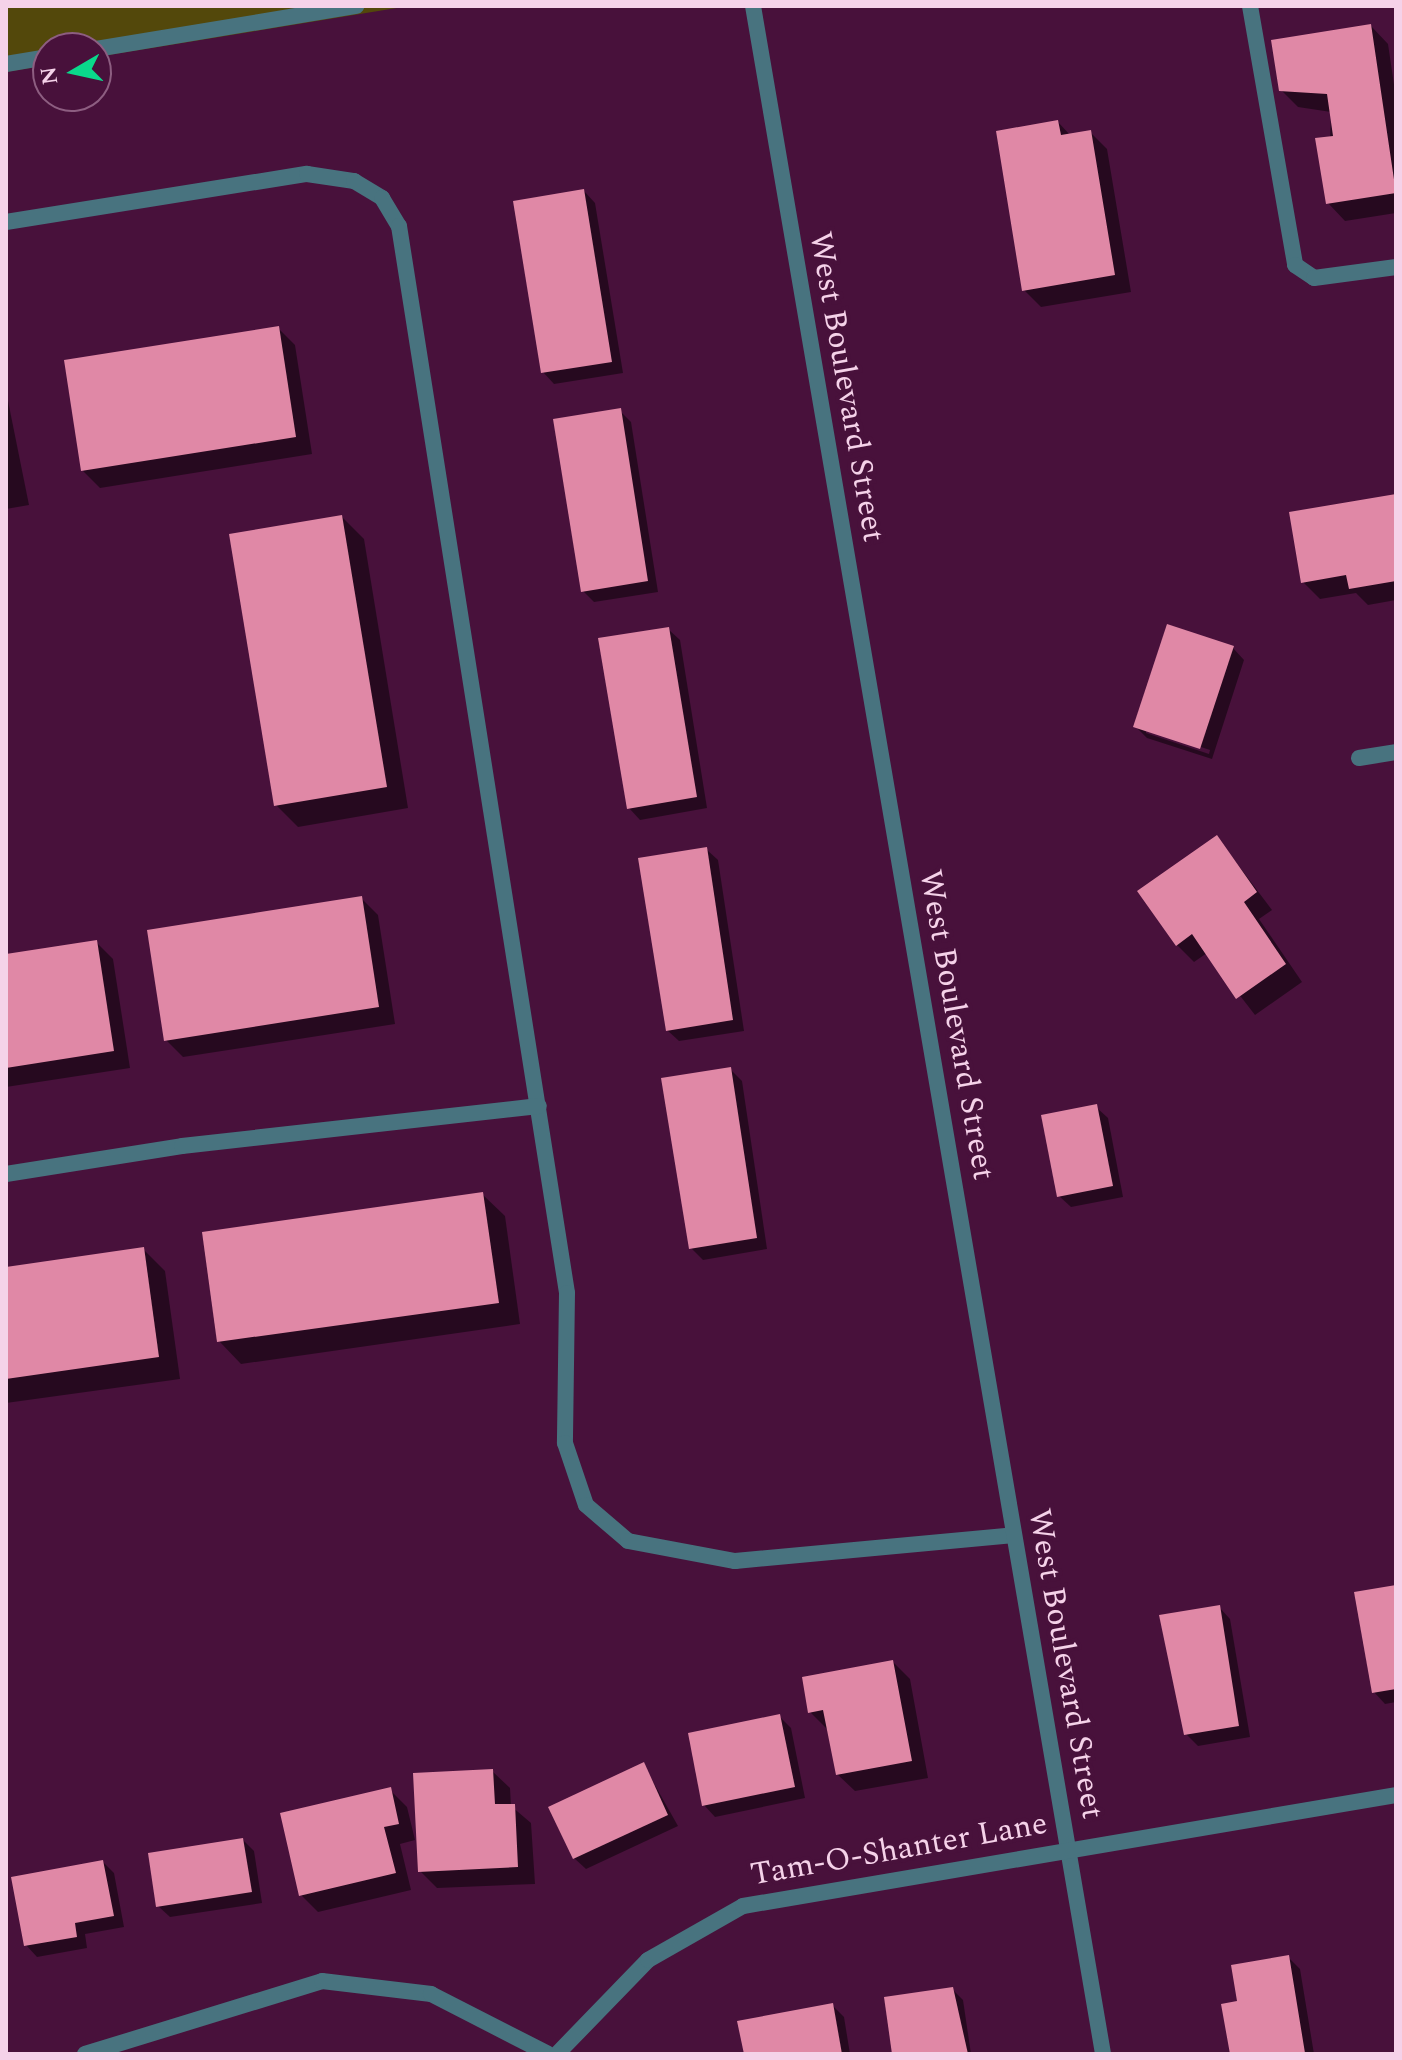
<!DOCTYPE html>
<style>
body{margin:0}
#map{position:relative;width:1402px;height:2060px;overflow:hidden;background:#48113b;font-family:Spectral,serif}
div>[style]{position:absolute}
[style*='--x']{left:calc(var(--x)*1px);top:calc(var(--y)*1px);width:calc(var(--w)*1px);rotate:calc(var(--a)*1deg)}
.green>*{inset:0;background:#53480b}
.shadow>*{inset:0;background:#0007}
.building>*{inset:0;background:#e088a6}
.service>*{height:16px;margin:-8px;padding:0 8px;transform-origin:8px;border-radius:8px;background:#48737f}
.minor>*{height:16px;margin:-8px;padding:0 8px;transform-origin:8px;border-radius:8px;background:#48737f}
.tertiary>*{height:16px;margin:-8px;padding:0 8px;transform-origin:8px;border-radius:8px;background:#48737f}
span{translate:-50% -50%;white-space:nowrap;text-align:center;line-height:1.15;-webkit-text-stroke:8px #48113b;paint-order:stroke}
.street-label{font-size:32px;color:#f5d2e9}
.frame{position:absolute;inset:0;border:8px solid #f5d2e9;pointer-events:none}
.north{position:absolute;left:32px;top:32px;width:80px;height:80px;box-sizing:border-box;background:#48113b;border:2px solid #8d5e81;border-radius:50%;rotate:261deg;font-size:22px;font-weight:700;line-height:32px;text-align:center;color:#f5d2e9}
.north::after{content:'';display:block;margin:auto;width:28px;height:36px;background:#0ad98b;clip-path:polygon(50% 0,100% 100%,50% 72%,0 100%)}
</style>
<div id="map">
<div class="green">
<div style="clip-path:polygon(6px 6px,409px 6px,96px 57px,96px 48px,48px 48px,48px 65px,6px 72px)"></div>
</div>
<div class="shadow">
<div style="clip-path:polygon(1371px 26px,1388px 44px,1396px 98px,1396px 213px,1345px 221px,1328px 203px,1331px 112px,1298px 107px,1281px 90px)"></div>
<div style="clip-path:polygon(1058px 122px,1070px 135px,1090px 132px,1107px 149px,1131px 292px,1041px 307px,1024px 290px)"></div>
<div style="clip-path:polygon(584px 191px,595px 203px,623px 373px,554px 384px,543px 372px)"></div>
<div style="clip-path:polygon(278px 328px,295px 345px,312px 454px,100px 488px,83px 471px)"></div>
<div style="clip-path:polygon(6px 391px,29px 505px,6px 509px)"></div>
<div style="clip-path:polygon(620px 411px,631px 422px,658px 592px,594px 602px,583px 591px)"></div>
<div style="clip-path:polygon(1396px 496px,1396px 600px,1368px 605px,1356px 593px,1320px 599px,1303px 582px)"></div>
<div style="clip-path:polygon(342px 517px,364px 539px,408px 808px,298px 827px,276px 805px)"></div>
<div style="clip-path:polygon(668px 629px,680px 640px,707px 808px,640px 820px,629px 808px)"></div>
<div style="clip-path:polygon(evenodd,1233px 648px,1244px 660px,1212px 759px,1147px 738px,1135px 726px,1233px 648px,1146px 729px,1210px 750px,1209px 754px,1146px 733px,1146px 729px)"></div>
<div style="clip-path:polygon(1217px 837px,1272px 910px,1259px 919px,1302px 982px,1255px 1015px,1207px 953px,1194px 962px,1177px 945px)"></div>
<div style="clip-path:polygon(706px 849px,718px 860px,744px 1031px,679px 1041px,667px 1030px)"></div>
<div style="clip-path:polygon(361px 898px,378px 915px,395px 1024px,183px 1057px,166px 1040px)"></div>
<div style="clip-path:polygon(96px 942px,113px 959px,130px 1068px,6px 1087px,6px 956px)"></div>
<div style="clip-path:polygon(730px 1069px,742px 1081px,767px 1249px,703px 1260px,691px 1248px)"></div>
<div style="clip-path:polygon(1096px 1107px,1108px 1118px,1123px 1197px,1071px 1207px,1059px 1196px)"></div>
<div style="clip-path:polygon(482px 1194px,505px 1216px,520px 1324px,241px 1364px,219px 1341px)"></div>
<div style="clip-path:polygon(143px 1249px,165px 1271px,180px 1379px,6px 1403px,6px 1269px)"></div>
<div style="clip-path:polygon(1396px 1587px,1396px 1702px,1385px 1704px,1374px 1692px)"></div>
<div style="clip-path:polygon(1219px 1607px,1230px 1619px,1250px 1737px,1198px 1746px,1186px 1734px)"></div>
<div style="clip-path:polygon(893px 1662px,910px 1679px,928px 1778px,855px 1791px,837px 1774px,827px 1729px,810px 1712px)"></div>
<div style="clip-path:polygon(779px 1716px,791px 1728px,805px 1798px,715px 1817px,704px 1805px)"></div>
<div style="clip-path:polygon(643px 1764px,678px 1826px,586px 1869px,574px 1858px)"></div>
<div style="clip-path:polygon(492px 1771px,510px 1788px,511px 1806px,531px 1823px,535px 1884px,437px 1888px,420px 1871px)"></div>
<div style="clip-path:polygon(390px 1790px,407px 1807px,415px 1840px,400px 1844px,411px 1890px,318px 1912px,301px 1895px)"></div>
<div style="clip-path:polygon(243px 1840px,254px 1851px,262px 1903px,170px 1917px,158px 1906px)"></div>
<div style="clip-path:polygon(103px 1862px,114px 1873px,124px 1927px,85px 1934px,87px 1948px,37px 1957px,26px 1945px)"></div>
<div style="clip-path:polygon(1288px 1957px,1300px 1969px,1314px 2054px,1232px 2054px,1223px 2006px,1240px 2002px)"></div>
<div style="clip-path:polygon(952px 1989px,963px 2000px,971px 2054px,894px 2054px)"></div>
<div style="clip-path:polygon(832px 2005px,844px 2017px,850px 2054px,746px 2054px)"></div>
</div>
<div class="building">
<div style="clip-path:polygon(1371px 24px,1396px 193px,1326px 204px,1315px 138px,1333px 136px,1327px 94px,1279px 91px,1271px 40px)"></div>
<div style="clip-path:polygon(1058px 120px,1061px 135px,1091px 130px,1115px 275px,1022px 291px,996px 131px)"></div>
<div style="clip-path:polygon(584px 189px,612px 362px,541px 373px,513px 201px)"></div>
<div style="clip-path:polygon(279px 326px,296px 437px,81px 471px,64px 360px)"></div>
<div style="clip-path:polygon(621px 408px,648px 581px,581px 592px,553px 419px)"></div>
<div style="clip-path:polygon(1396px 494px,1396px 581px,1349px 589px,1346px 575px,1301px 583px,1289px 512px)"></div>
<div style="clip-path:polygon(342px 515px,387px 787px,274px 806px,229px 534px)"></div>
<div style="clip-path:polygon(1167px 624px,1234px 646px,1200px 749px,1133px 727px)"></div>
<div style="clip-path:polygon(669px 627px,697px 797px,627px 809px,598px 638px)"></div>
<div style="clip-path:polygon(1217px 835px,1257px 892px,1244px 902px,1286px 964px,1236px 999px,1192px 934px,1176px 946px,1137px 891px)"></div>
<div style="clip-path:polygon(707px 847px,733px 1020px,666px 1031px,638px 858px)"></div>
<div style="clip-path:polygon(362px 896px,379px 1007px,164px 1041px,147px 930px)"></div>
<div style="clip-path:polygon(97px 940px,114px 1051px,6px 1068px,6px 954px)"></div>
<div style="clip-path:polygon(731px 1067px,757px 1238px,689px 1249px,661px 1078px)"></div>
<div style="clip-path:polygon(1097px 1104px,1113px 1186px,1057px 1197px,1041px 1115px)"></div>
<div style="clip-path:polygon(483px 1192px,499px 1303px,217px 1342px,202px 1232px)"></div>
<div style="clip-path:polygon(144px 1247px,159px 1357px,6px 1379px,6px 1267px)"></div>
<div style="clip-path:polygon(1396px 1585px,1396px 1689px,1372px 1693px,1354px 1592px)"></div>
<div style="clip-path:polygon(1220px 1605px,1239px 1726px,1184px 1735px,1159px 1615px)"></div>
<div style="clip-path:polygon(893px 1660px,912px 1761px,836px 1775px,823px 1710px,808px 1713px,802px 1677px)"></div>
<div style="clip-path:polygon(780px 1714px,795px 1787px,702px 1806px,688px 1733px)"></div>
<div style="clip-path:polygon(644px 1762px,668px 1815px,573px 1859px,548px 1807px)"></div>
<div style="clip-path:polygon(493px 1769px,495px 1804px,515px 1804px,518px 1867px,418px 1872px,413px 1773px)"></div>
<div style="clip-path:polygon(391px 1787px,399px 1824px,384px 1827px,396px 1873px,299px 1896px,280px 1813px)"></div>
<div style="clip-path:polygon(243px 1838px,252px 1892px,156px 1907px,148px 1853px)"></div>
<div style="clip-path:polygon(103px 1860px,114px 1916px,75px 1923px,77px 1937px,24px 1946px,11px 1877px)"></div>
<div style="clip-path:polygon(1289px 1955px,1305px 2053px,1230px 2054px,1221px 2004px,1237px 2001px,1231px 1965px)"></div>
<div style="clip-path:polygon(953px 1987px,968px 2054px,892px 2054px,884px 1997px)"></div>
<div style="clip-path:polygon(833px 2003px,842px 2054px,744px 2054px,737px 2021px)"></div>
</div>
<div class="service">
<div style="--x:1250;--y:6;--w:263;--a:80.1"></div>
<div style="--x:1295;--y:265;--w:23;--a:34"></div>
<div style="--x:1314;--y:278;--w:83;--a:-7.6"></div>
<div style="--x:6;--y:222;--w:305;--a:-9.1"></div>
<div style="--x:307;--y:174;--w:48;--a:8.5"></div>
<div style="--x:354;--y:181;--w:33;--a:31"></div>
<div style="--x:382;--y:198;--w:33;--a:59"></div>
<div style="--x:399;--y:226;--w:1080;--a:81.05"></div>
<div style="--x:567;--y:1293;--w:150;--a:90.8"></div>
<div style="--x:565;--y:1443;--w:65;--a:71.3"></div>
<div style="--x:586;--y:1505;--w:55;--a:40.6"></div>
<div style="--x:628;--y:1541;--w:109;--a:10.6"></div>
<div style="--x:735;--y:1561;--w:280;--a:-5.3"></div>
<div style="--x:6;--y:1174;--w:178;--a:-9"></div>
<div style="--x:182;--y:1146;--w:359;--a:-6.4"></div>
</div>
<div class="minor">
<div style="--x:753;--y:6;--w:2078;--a:80.3"></div>
<div style="--x:1359;--y:758;--w:37;--a:-9"></div>
<div style="--x:85;--y:2054;--w:248;--a:-17.1"></div>
<div style="--x:322;--y:1981;--w:110;--a:6.8"></div>
<div style="--x:431;--y:1994;--w:131;--a:27.1"></div>
<div style="--x:557;--y:2054;--w:131;--a:-45.9"></div>
<div style="--x:648;--y:1960;--w:109;--a:-29.6"></div>
<div style="--x:743;--y:1906;--w:662;--a:-9.65"></div>
</div>
<div class="tertiary">
<div style="--x:96;--y:49;--w:264;--a:-9.4"></div>
<div style="--x:6;--y:64;--w:43;--a:-9.5"></div>
</div>
<div class="street-label">
<span style="left:846px;top:387px;rotate:80deg">West Boulevard Street</span>
<span style="left:956px;top:1025px;rotate:80deg">West Boulevard Street</span>
<span style="left:1065px;top:1664px;rotate:80deg">West Boulevard Street</span>
<span style="left:899px;top:1850px;rotate:-10deg">Tam-O-Shanter Lane</span>
</div>
<div class="frame"></div>
<div class="north">N</div>
</div>
